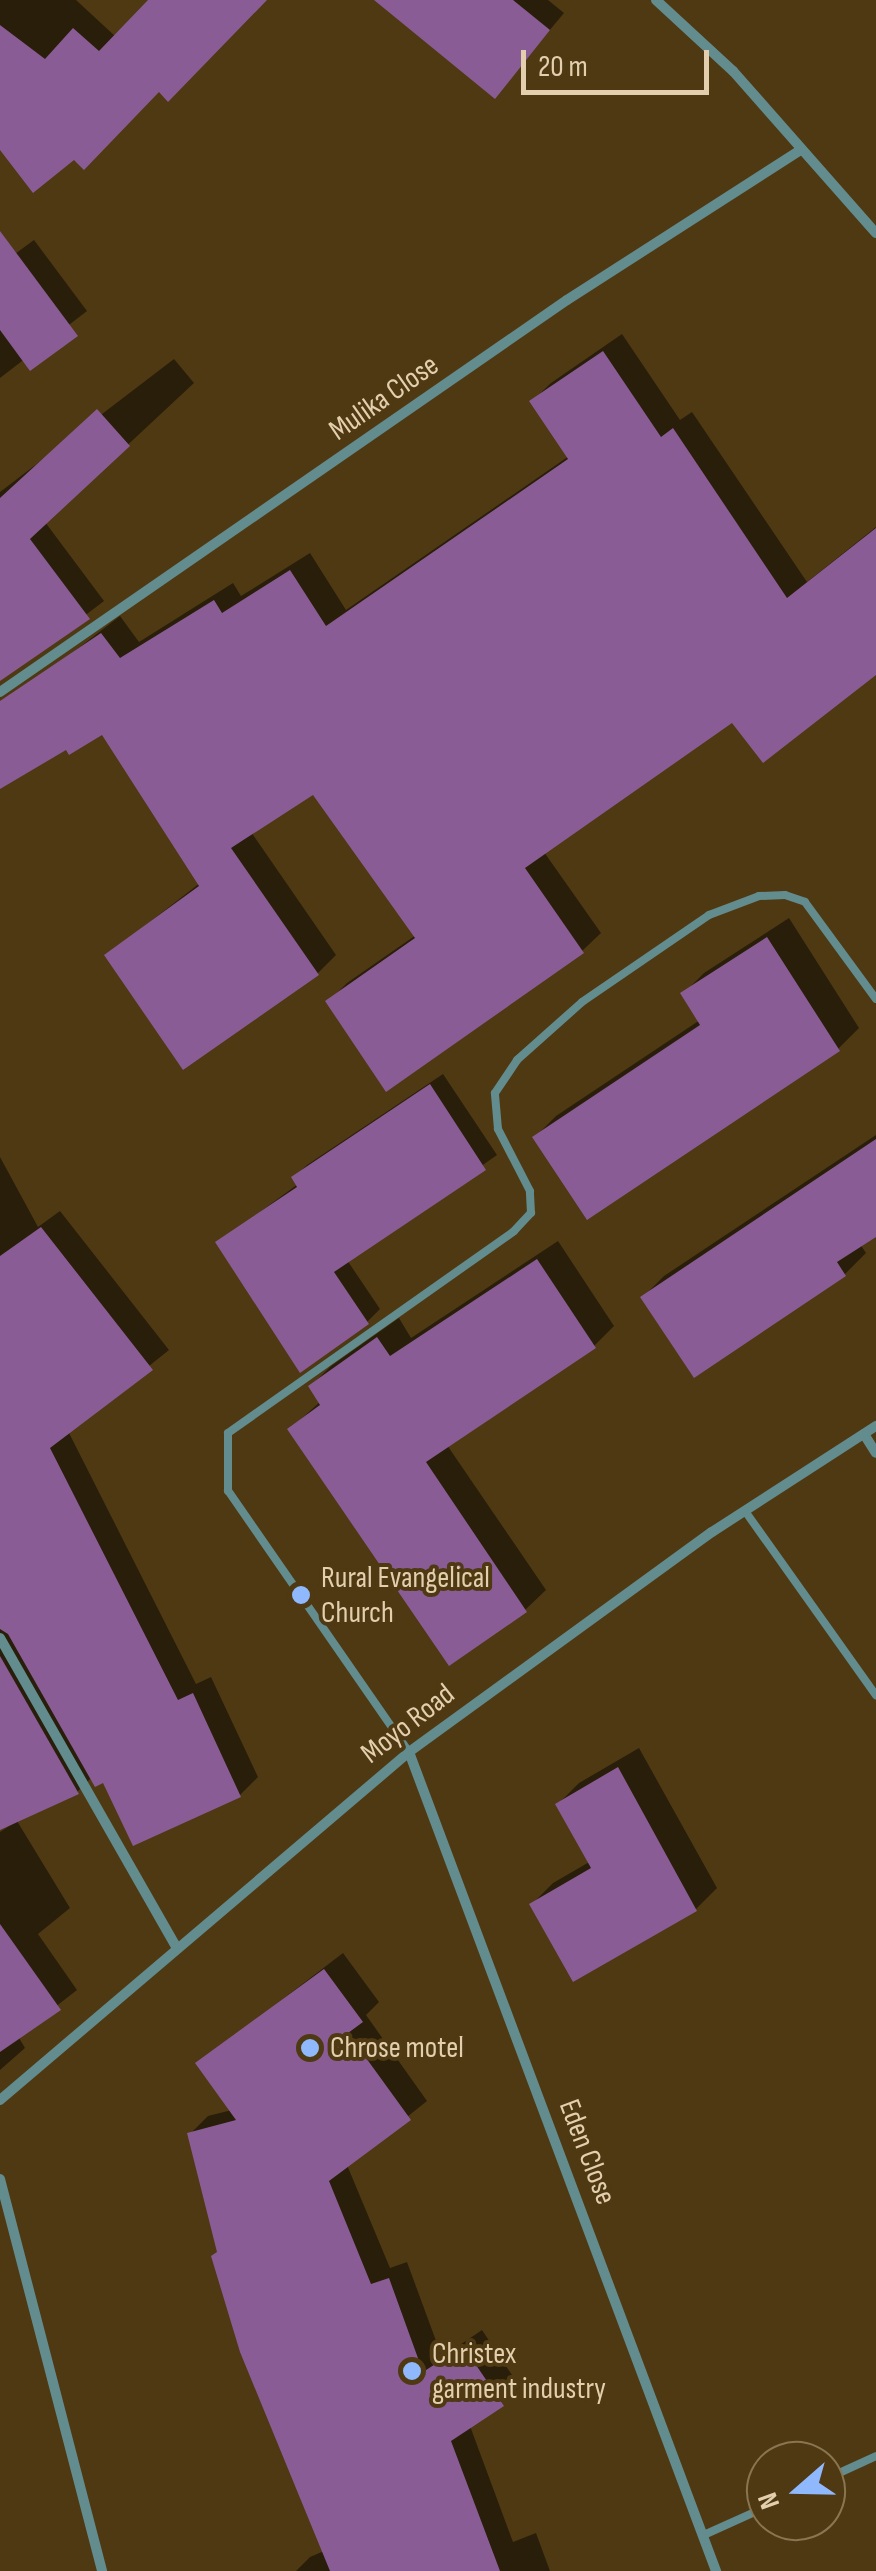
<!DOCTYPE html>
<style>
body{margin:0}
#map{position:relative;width:876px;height:2571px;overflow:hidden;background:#4e3913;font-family:"Sofia Sans Condensed",sans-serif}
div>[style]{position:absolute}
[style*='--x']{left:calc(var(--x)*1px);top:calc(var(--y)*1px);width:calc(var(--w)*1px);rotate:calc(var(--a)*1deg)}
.shadow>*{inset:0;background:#0007}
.building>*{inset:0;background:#8a5c95}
.service>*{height:8px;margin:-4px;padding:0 4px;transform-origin:4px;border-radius:4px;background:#638c8e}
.minor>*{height:10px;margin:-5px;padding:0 5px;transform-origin:5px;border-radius:5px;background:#638c8e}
.dots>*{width:28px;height:28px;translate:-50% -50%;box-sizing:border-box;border:5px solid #4e3913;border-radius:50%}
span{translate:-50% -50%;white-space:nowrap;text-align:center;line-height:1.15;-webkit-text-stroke:8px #4e3913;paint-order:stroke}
.street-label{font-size:30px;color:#e3cfad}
.poi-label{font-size:30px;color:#e3cfad}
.left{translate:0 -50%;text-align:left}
.north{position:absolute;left:746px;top:2441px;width:100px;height:100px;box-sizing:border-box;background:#4e3913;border:2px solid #8a7551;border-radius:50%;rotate:250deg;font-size:28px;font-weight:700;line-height:40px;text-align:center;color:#e3cfad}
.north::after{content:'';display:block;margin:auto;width:35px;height:45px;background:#8fb8fd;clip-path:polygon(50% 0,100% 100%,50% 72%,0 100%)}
.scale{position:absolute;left:521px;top:50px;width:188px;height:45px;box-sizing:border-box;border:5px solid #e3cfad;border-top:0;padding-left:12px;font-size:30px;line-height:35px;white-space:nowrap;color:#e3cfad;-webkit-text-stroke:8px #4e3913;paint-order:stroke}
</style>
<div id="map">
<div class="shadow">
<div style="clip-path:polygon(0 0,76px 0,116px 37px,151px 0,264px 0,74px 157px,0 146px)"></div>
<div style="clip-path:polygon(391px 0,548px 0,564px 13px,495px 96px)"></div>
<div style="clip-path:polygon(34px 240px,87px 311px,0 378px,0 265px)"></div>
<div style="clip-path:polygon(622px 334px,680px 420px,692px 412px,807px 582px,876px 527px,876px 672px,733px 720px,544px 852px,601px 933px,582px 951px,329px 1001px,347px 983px,416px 935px,314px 792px,251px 832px,336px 955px,318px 973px,107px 955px,200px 883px,103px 731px,45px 674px,120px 616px,139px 642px,233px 583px,241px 596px,310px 553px,346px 610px,569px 456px,532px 401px,551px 383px)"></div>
<div style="clip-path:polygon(174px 359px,194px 383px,45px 522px,104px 601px,32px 656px,0 611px,0 492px)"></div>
<div style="clip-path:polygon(789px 918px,859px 1028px,838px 1049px,535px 1137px,556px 1116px,700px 1020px,683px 994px,704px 973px)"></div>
<div style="clip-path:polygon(443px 1074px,497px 1155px,347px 1260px,380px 1309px,367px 1322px,219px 1242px,298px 1184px,294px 1177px,307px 1165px)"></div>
<div style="clip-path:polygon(876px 1135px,876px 1234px,860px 1244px,866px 1253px,845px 1274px,694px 1374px,643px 1297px,664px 1276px)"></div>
<div style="clip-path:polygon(0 1157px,38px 1227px,60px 1211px,169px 1350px,68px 1431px,196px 1684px,211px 1677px,258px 1777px,240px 1795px,92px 1777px,77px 1792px,0 1777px)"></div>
<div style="clip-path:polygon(558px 1241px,614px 1326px,594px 1346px,447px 1445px,546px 1590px,525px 1610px,290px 1429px,321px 1401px,311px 1386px,331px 1366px,399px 1318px,411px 1338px)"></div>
<div style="clip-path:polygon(639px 1748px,717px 1888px,696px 1909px,532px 1904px,553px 1883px,591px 1861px,558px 1804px,579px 1783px)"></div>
<div style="clip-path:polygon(17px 1821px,70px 1908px,38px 1934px,77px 1990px,18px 2036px,25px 2048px,0 2070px,0 1832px)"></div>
<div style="clip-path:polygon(343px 1953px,379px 2002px,366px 2015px,427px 2101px,347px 2165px,390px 2268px,407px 2262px,442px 2357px,482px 2330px,520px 2387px,470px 2426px,513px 2542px,536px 2533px,550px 2571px,296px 2571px,310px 2557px,324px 2551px,220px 2251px,190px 2134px,208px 2116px,232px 2110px,199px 2063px)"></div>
</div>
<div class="building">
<div style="clip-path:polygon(148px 0,267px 0,168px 102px,159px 92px,84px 170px,74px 160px,33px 193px,0 150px,0 25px,45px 59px,73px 28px,99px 51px)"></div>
<div style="clip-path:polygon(374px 0,513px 0,550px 30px,495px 99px)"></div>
<div style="clip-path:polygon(0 231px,78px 336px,30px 371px,0 330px)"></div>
<div style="clip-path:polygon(603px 351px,661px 437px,673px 428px,787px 598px,876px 528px,876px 675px,763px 763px,732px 723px,525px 868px,584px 953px,386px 1092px,325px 1001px,415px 938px,313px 795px,231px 848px,319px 975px,183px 1070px,104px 955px,199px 886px,102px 735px,69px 755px,66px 750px,0 789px,0 701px,101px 633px,120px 658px,214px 600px,222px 613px,290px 570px,326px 626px,568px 459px,529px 401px)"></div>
<div style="clip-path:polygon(97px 409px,130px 446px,30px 539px,90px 619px,0 681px,0 498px)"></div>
<div style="clip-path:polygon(767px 937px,840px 1051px,587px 1220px,532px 1137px,700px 1025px,680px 993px)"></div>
<div style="clip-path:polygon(430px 1084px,486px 1170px,334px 1272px,369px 1324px,300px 1373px,215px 1242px,297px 1187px,291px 1177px)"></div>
<div style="clip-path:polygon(876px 1139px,876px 1237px,837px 1262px,846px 1276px,694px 1378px,640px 1297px)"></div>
<div style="clip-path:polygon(41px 1227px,153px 1370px,50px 1448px,178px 1700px,193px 1693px,241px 1797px,133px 1846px,103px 1783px,95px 1787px,8px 1634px,0 1629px,0 1256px)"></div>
<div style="clip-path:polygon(537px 1259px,596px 1348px,426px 1462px,527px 1612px,449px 1666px,287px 1429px,320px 1405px,308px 1386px,377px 1337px,390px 1356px)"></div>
<div style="clip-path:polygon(0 1656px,79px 1794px,0 1830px)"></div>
<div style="clip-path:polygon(618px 1767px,697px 1911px,573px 1982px,529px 1904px,591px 1868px,555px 1804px)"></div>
<div style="clip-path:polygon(0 1924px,61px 2010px,0 2052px)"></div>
<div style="clip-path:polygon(324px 1969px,363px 2022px,348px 2033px,411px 2120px,329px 2181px,371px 2284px,389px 2278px,423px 2372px,463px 2346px,504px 2406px,451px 2441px,500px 2571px,330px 2571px,240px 2352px,211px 2256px,217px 2252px,187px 2133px,236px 2120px,195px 2063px)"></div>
</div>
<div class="service">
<div style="--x:745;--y:1511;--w:226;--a:54.6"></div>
<div style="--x:409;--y:1752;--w:318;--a:-124.7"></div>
<div style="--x:228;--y:1491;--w:58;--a:-90"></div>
<div style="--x:228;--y:1433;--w:350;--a:-35.2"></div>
<div style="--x:514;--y:1231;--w:25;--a:-47"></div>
<div style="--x:531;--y:1213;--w:22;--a:-93"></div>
<div style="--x:530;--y:1191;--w:70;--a:-117.3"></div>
<div style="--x:498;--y:1129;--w:36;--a:-95"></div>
<div style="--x:495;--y:1093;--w:40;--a:-56"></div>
<div style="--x:517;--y:1060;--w:87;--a:-41.7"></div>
<div style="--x:582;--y:1002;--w:154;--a:-34.4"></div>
<div style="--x:709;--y:915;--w:53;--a:-20.8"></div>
<div style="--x:759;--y:896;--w:26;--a:-2"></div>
<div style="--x:785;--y:895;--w:21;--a:19"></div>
<div style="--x:805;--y:902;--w:120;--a:53.8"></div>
<div style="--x:826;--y:2479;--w:55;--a:-24.7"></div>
<div style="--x:706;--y:2534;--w:66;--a:-24.2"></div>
</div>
<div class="minor">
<div style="--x:656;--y:0;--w:105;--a:42.7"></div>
<div style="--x:733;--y:71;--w:216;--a:48.6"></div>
<div style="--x:0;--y:692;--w:689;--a:-34.66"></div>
<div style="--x:567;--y:300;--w:278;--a:-32.7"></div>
<div style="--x:864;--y:1434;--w:22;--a:58"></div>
<div style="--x:0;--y:1638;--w:356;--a:60.3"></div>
<div style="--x:409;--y:1752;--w:875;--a:69.45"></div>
<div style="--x:0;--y:2100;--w:537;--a:-40.39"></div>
<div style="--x:409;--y:1752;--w:374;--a:-36"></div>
<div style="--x:712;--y:1532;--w:195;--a:-32.9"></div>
<div style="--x:0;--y:2179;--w:405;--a:75.4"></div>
</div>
<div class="dots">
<div style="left:301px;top:1595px;background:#8fb8fd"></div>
<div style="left:310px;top:2048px;background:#8fb8fd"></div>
<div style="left:412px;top:2371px;background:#8fb8fd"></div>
</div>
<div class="street-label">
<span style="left:384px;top:398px;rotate:-35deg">Mulika Close</span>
<span style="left:408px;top:1724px;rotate:-38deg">Moyo Road</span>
<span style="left:587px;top:2152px;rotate:69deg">Eden Close</span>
</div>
<div class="poi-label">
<span class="left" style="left:321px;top:1595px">Rural Evangelical<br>Church</span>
<span class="left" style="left:330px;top:2048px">Chrose motel</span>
<span class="left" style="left:432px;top:2371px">Christex<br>garment industry</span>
</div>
<div class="north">N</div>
<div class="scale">20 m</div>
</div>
